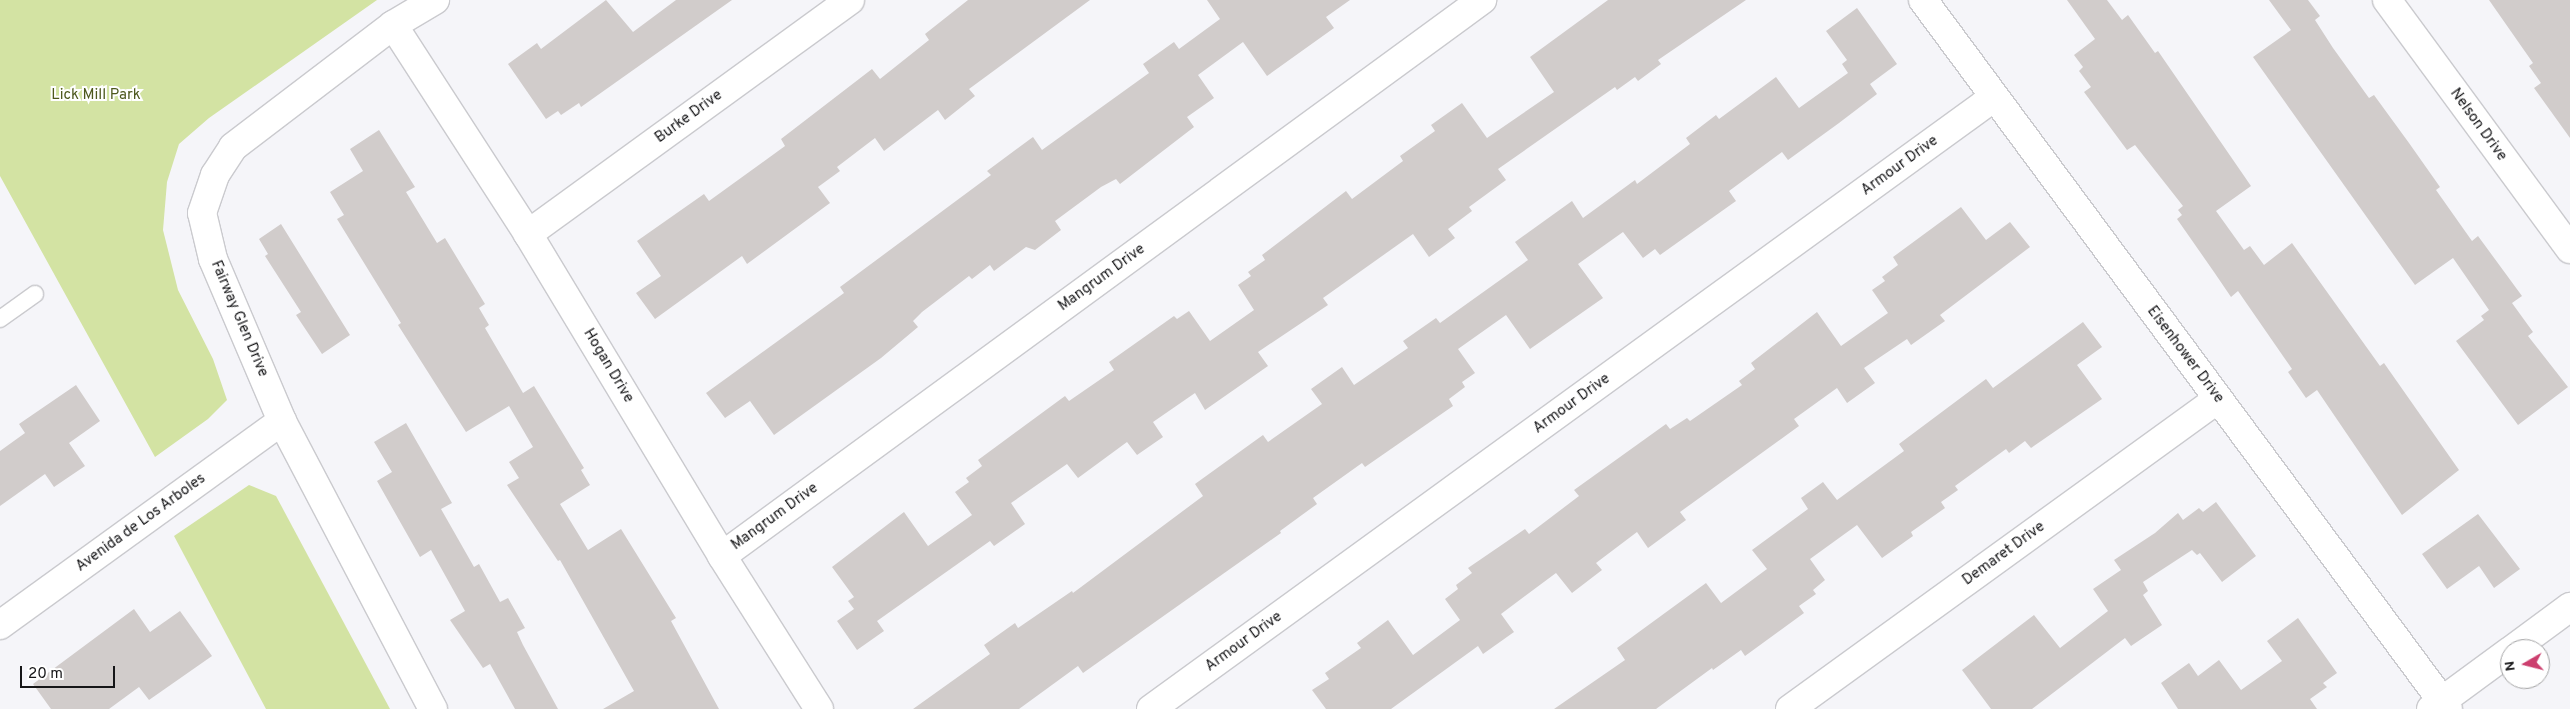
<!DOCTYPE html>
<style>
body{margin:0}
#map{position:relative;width:2570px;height:709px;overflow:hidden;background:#f5f5f9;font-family:Overpass,sans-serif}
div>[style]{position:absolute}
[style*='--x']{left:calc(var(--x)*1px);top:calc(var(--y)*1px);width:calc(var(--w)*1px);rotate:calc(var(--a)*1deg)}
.green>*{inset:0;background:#d3e3a3}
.building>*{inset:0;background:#d1cccb}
.roads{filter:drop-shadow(1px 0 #cacace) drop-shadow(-1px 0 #cacace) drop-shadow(0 1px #cacace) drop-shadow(0 -1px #cacace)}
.lane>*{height:16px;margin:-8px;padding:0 8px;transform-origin:8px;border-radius:8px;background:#fff}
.street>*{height:28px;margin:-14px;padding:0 14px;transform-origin:14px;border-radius:14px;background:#fff}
span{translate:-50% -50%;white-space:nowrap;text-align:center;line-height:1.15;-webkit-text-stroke:4px #fff;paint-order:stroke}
.park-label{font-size:15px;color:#4d581d}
.street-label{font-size:15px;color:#161618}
.north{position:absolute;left:2500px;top:639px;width:50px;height:50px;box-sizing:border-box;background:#fff;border:1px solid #a2a2a3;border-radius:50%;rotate:262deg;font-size:14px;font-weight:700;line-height:20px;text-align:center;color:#161618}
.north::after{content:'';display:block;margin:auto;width:18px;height:22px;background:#cc3f6e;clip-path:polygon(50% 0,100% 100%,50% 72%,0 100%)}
.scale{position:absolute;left:20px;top:666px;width:95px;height:22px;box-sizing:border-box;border:2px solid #161618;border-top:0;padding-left:6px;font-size:15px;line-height:18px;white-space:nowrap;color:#161618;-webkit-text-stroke:4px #fff;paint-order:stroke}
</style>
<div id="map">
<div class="green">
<div style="clip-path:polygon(0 0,377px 0,209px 118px,179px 144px,167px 182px,163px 230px,178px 290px,213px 359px,227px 400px,208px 419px,155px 457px,0 176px)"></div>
<div style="clip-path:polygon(249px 485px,276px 496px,390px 709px,266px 709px,174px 536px)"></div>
</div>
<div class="building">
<div style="clip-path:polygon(606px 0,633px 32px,676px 0,732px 0,581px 107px,579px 103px,561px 115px,558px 111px,546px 119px,508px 64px,537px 43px,541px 49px)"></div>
<div style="clip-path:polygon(968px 0,1090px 0,969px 89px,975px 96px,945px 120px,938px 110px,884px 151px,875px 138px,837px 167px,840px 171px,818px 187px,830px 203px,747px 264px,742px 256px,655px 319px,636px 293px,661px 276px,637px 241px,704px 194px,709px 201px,785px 146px,781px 139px,872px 69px,880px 79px,929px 40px,925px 34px)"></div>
<div style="clip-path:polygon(1207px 0,1350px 0,1326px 17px,1334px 28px,1267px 76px,1243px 42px,1198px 75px,1214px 98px,1187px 117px,1194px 127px,1120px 184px,1116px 179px,1101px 187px,1055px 221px,1061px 230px,1035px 250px,1026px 247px,994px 271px,990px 265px,972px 279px,969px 276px,922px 312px,913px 321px,918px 327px,881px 358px,774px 435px,750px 401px,725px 418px,706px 393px,844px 293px,840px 287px,991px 175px,987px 171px,1033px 137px,1042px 150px,1149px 73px,1143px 64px,1174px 42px,1179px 49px,1220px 19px)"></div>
<div style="clip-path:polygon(1608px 0,1746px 0,1658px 60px,1661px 64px,1638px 81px,1635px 77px,1617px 90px,1615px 87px,1498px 169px,1506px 180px,1469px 207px,1472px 211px,1448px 229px,1455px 238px,1429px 257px,1413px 234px,1323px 298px,1328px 305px,1258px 352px,1268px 366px,1205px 410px,1195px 393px,1153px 422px,1163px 437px,1137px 455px,1127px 442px,1078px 478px,1067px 464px,1011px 503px,1025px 524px,994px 546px,990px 541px,877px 621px,884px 631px,857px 650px,837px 621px,854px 609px,848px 601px,854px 597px,832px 567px,904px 512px,928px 546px,972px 515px,955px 492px,969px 482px,966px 478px,982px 466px,978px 460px,1065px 396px,1069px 401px,1114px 370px,1109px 362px,1174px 316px,1177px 319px,1189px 311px,1210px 341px,1254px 310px,1238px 285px,1251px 276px,1248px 272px,1265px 260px,1262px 255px,1346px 191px,1352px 199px,1403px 161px,1400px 156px,1435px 131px,1431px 125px,1462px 103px,1487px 138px,1554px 92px,1530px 57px)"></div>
<div style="clip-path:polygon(2067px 0,2107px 0,2122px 20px,2128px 15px,2155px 53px,2158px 51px,2251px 186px,2216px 211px,2244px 250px,2250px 246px,2264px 265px,2292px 243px,2380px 366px,2384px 363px,2459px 470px,2402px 515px,2317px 390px,2306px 398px,2288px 372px,2292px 369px,2238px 291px,2231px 297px,2214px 272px,2177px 219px,2182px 215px,2178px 210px,2183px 206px,2135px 145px,2127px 150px,2084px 92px,2091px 87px,2079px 71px,2083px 67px,2074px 55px,2095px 39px)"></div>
<div style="clip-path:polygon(2269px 0,2308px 0,2320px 16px,2315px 20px,2333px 48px,2369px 98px,2374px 95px,2409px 143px,2440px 187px,2436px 190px,2472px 241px,2478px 236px,2522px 296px,2512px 303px,2533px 332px,2528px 336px,2568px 387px,2518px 425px,2456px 341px,2484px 320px,2481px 316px,2489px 310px,2453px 258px,2415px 285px,2253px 57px,2291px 30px)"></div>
<div style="clip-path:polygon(2489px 0,2570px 0,2570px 138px,2534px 88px,2541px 83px,2529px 66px,2533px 63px)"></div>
<div style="clip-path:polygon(1857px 8px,1897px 64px,1870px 84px,1877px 94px,1839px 123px,1788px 160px,1782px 152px,1729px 191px,1736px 201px,1660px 255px,1655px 249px,1643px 258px,1623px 232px,1578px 264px,1603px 298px,1530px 349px,1506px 315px,1458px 349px,1475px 373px,1462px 382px,1465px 387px,1449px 399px,1453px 406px,1365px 467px,1362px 463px,1313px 498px,1317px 504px,1280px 531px,1281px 533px,1083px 673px,1078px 666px,1019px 709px,913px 709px,990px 654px,984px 645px,1015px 623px,1018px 628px,1072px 591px,1073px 593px,1203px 496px,1195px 484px,1263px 435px,1268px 442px,1322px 404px,1311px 389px,1342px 367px,1354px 385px,1408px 348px,1403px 341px,1436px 318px,1440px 323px,1528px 260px,1515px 242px,1572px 201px,1583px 218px,1635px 180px,1637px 184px,1690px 144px,1686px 138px,1716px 115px,1719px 119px,1776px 77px,1799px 108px,1848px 73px,1842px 64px,1847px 60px,1826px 31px)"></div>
<div style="clip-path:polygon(379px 130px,415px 187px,406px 192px,437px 243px,445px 238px,485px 304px,479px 308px,489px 325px,485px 328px,523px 393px,534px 386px,584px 468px,581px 470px,590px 485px,560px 504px,588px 550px,621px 529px,676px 618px,671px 621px,719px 709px,603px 709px,634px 691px,560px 560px,558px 561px,507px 485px,519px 478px,509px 462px,533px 447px,509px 406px,466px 432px,398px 325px,401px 323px,337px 219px,344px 215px,330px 192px,363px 171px,350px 149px)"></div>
<div style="clip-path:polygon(1961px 207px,1986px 240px,2010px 222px,2030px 247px,1940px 315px,1945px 321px,1911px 345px,1907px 339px,1864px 368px,1875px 383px,1847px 403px,1837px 388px,1794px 419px,1799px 426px,1680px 512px,1686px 520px,1648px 548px,1637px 532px,1596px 563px,1602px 570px,1572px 593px,1556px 573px,1501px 614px,1514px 632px,1483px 654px,1478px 646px,1391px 709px,1326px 709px,1312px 690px,1329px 679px,1325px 673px,1361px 648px,1357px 643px,1388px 620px,1413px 655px,1460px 620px,1445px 599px,1458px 589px,1456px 585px,1472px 573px,1468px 568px,1525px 529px,1529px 534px,1579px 496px,1574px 490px,1666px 424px,1670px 429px,1687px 418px,1690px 421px,1742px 385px,1739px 381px,1755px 369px,1751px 363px,1817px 312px,1841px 346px,1888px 313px,1872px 290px,1885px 281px,1882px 277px,1898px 265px,1893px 257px)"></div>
<div style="clip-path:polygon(281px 224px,350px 335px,322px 354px,296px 315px,301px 312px,265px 256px,268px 254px,259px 239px)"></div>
<div style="clip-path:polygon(2083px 322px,2102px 347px,2077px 365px,2102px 399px,2031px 448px,2025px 441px,2009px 453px,2006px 449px,1955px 486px,1958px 490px,1941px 502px,1945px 508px,1911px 532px,1913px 536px,1882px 558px,1857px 525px,1810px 559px,1825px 580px,1813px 590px,1816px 594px,1799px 606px,1804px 613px,1745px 656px,1741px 650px,1713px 670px,1712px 668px,1656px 709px,1554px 709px,1625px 660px,1617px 648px,1706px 583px,1721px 603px,1767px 569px,1752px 550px,1808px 509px,1801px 498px,1823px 482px,1837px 500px,1904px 451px,1899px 444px,1986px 379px,1993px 388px)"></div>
<div style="clip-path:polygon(76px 385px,100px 421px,69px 443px,85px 466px,54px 487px,45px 474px,0 506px,0 451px,25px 433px,19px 424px)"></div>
<div style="clip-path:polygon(406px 423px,452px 503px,441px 509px,474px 567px,479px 564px,500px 602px,508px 598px,525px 628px,517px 632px,523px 645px,558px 709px,515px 709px,490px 664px,483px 668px,450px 620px,465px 611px,431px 550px,420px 557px,377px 481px,392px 472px,374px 442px)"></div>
<div style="clip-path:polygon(2216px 502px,2256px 556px,2222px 582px,2200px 553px,2197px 555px,2192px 550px,2143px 582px,2148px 591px,2143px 595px,2162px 625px,2131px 646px,2125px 638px,2032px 709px,1991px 709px,1962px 670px,2034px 615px,2060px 648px,2108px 611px,2093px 589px,2121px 570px,2114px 560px,2155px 533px,2178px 513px,2183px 520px,2199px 508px,2203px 512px)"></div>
<div style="clip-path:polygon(2478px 514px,2520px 569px,2494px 588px,2479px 566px,2447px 589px,2422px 554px)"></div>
<div style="clip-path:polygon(134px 609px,150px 632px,180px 611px,212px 656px,149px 700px,139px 687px,109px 709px,51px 709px,33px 684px)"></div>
<div style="clip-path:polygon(2298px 618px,2337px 673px,2323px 683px,2327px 687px,2310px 699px,2317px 709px,2178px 709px,2161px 683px,2189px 663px,2198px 676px,2219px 660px,2241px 690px,2282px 661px,2267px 641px)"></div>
</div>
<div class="roads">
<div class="lane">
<div style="--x:0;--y:319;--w:43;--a:-35.5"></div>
</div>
<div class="street">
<div style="--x:1923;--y:0;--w:882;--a:53.48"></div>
<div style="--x:2387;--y:0;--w:309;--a:53.7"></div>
<div style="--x:393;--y:25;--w:249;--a:57.1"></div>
<div style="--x:528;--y:234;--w:376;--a:58.9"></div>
<div style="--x:722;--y:556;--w:181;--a:57.6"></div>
<div style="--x:528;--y:234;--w:398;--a:-36"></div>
<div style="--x:722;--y:556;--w:942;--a:-36.19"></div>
<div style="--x:0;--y:625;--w:348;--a:-35.9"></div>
<div style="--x:2513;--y:649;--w:71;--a:-36.4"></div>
<div style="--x:433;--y:709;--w:325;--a:-117.7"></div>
<div style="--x:282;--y:421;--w:176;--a:-113.1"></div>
<div style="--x:213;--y:259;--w:47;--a:-103.4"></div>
<div style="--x:202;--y:213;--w:40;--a:-71.1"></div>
<div style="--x:215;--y:175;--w:33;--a:-57"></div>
<div style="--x:233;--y:147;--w:201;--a:-37.3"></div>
<div style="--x:393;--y:25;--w:49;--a:-30.8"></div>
<div style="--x:1151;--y:709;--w:1040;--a:-35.97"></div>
<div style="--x:1790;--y:709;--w:528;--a:-35.92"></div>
<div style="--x:2431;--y:709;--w:98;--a:-36.3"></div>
</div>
</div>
<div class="park-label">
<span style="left:96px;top:96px">Lick Mill Park</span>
</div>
<div class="street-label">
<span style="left:689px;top:117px;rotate:-36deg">Burke Drive</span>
<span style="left:2478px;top:125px;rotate:54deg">Nelson Drive</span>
<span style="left:1900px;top:166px;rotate:-36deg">Armour Drive</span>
<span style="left:1102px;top:278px;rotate:-36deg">Mangrum Drive</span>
<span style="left:239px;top:319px;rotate:67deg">Fairway Glen Drive</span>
<span style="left:2185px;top:355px;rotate:53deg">Eisenhower Drive</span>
<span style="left:608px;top:366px;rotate:59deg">Hogan Drive</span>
<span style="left:1572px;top:404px;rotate:-36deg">Armour Drive</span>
<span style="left:775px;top:517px;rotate:-36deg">Mangrum Drive</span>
<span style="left:141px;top:523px;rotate:-36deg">Avenida de Los Arboles</span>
<span style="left:2004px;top:554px;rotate:-36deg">Demaret Drive</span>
<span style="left:1244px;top:642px;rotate:-36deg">Armour Drive</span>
</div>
<div class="north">N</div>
<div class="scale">20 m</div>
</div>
